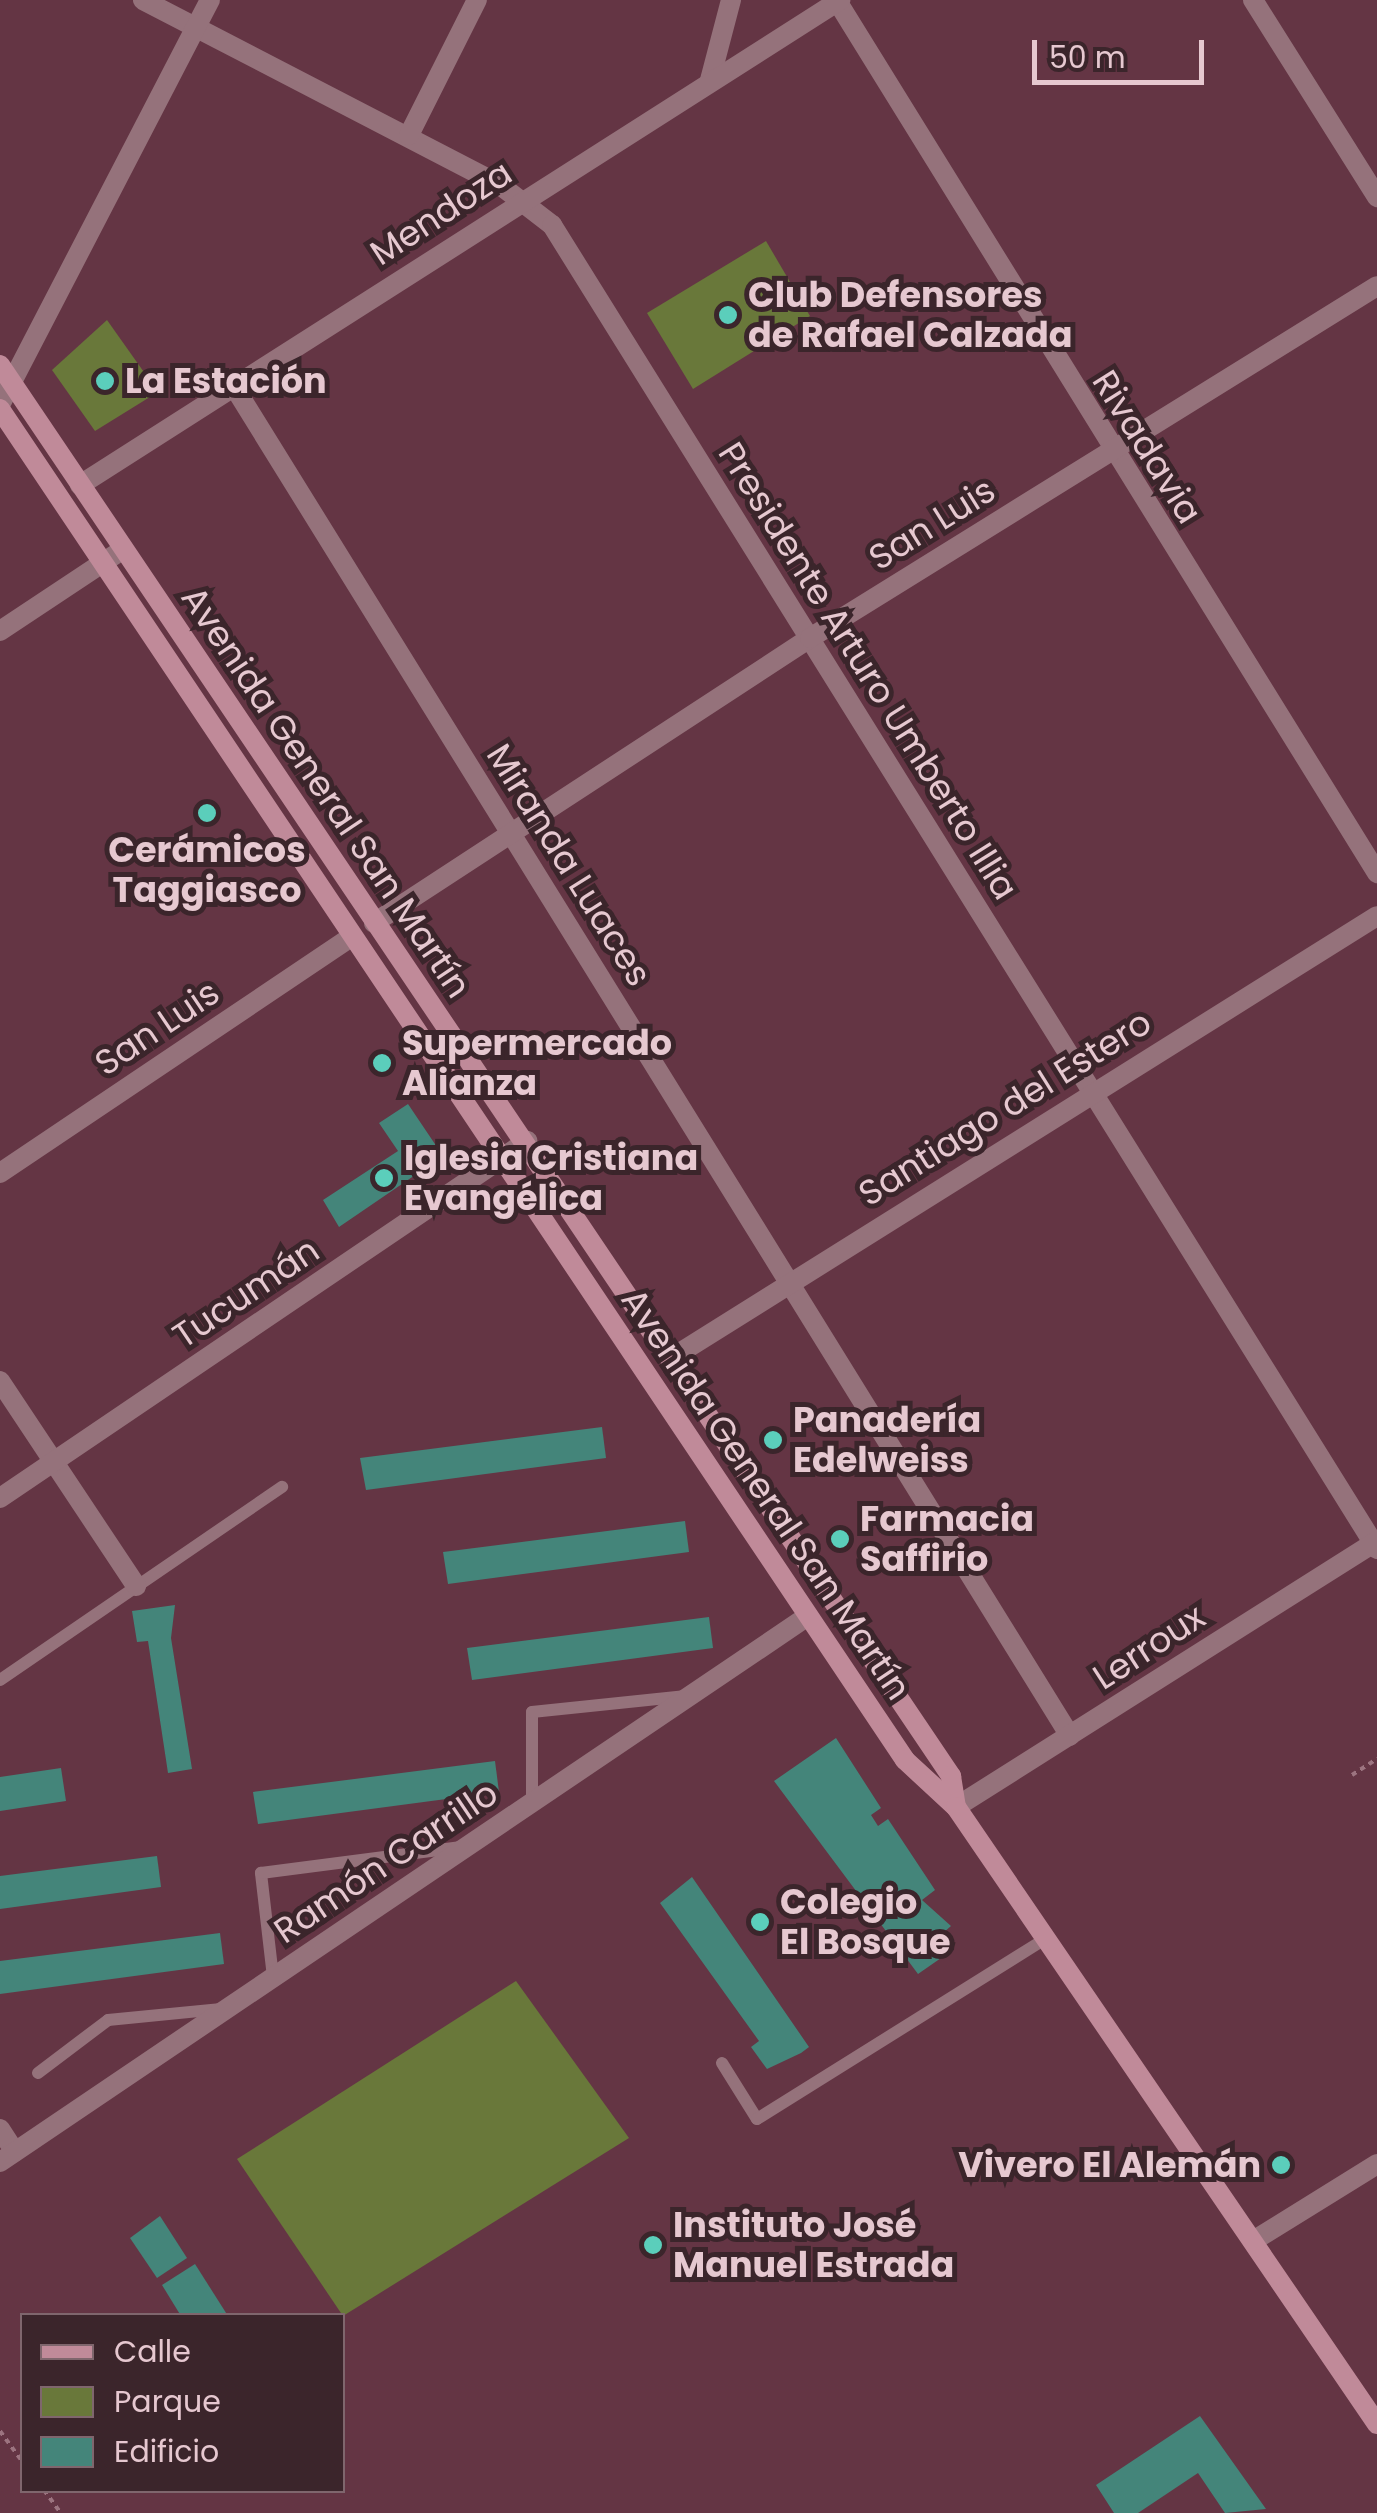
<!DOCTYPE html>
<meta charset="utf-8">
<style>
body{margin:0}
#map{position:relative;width:1377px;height:2513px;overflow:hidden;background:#643544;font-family:Poppins,sans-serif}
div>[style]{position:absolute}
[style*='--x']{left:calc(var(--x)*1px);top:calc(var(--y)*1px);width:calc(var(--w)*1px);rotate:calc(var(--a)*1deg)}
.green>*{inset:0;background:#69783a}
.building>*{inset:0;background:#44857a}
.path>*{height:4px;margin-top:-2px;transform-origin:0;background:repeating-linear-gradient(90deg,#9c7480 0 5px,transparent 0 10px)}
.service>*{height:12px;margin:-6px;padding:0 6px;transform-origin:6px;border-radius:6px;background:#95727b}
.minor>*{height:20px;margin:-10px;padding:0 10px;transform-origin:10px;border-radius:10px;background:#95727b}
.tertiary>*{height:20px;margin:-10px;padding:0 10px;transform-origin:10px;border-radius:10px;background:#95727b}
.secondary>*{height:20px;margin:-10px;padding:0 10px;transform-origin:10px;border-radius:10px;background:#c08a99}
.dots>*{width:28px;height:28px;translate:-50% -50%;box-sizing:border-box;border:5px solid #3b252b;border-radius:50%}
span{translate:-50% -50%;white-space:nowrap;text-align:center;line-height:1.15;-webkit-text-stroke:10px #3b252b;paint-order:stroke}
.street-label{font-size:35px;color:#e6c8d0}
.poi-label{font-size:35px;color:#e6c8d0;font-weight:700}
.left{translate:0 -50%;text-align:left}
.right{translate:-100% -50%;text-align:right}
.legend{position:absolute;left:20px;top:2313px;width:325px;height:180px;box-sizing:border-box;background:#3b252b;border:2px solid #7f666d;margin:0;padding:12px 18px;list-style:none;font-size:30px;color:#e6c8d0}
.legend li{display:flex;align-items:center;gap:20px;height:50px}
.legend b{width:50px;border:2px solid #7f666d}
.scale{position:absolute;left:1032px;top:40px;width:172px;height:45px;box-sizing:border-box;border:5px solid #e6c8d0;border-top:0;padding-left:12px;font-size:30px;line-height:35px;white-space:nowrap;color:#e6c8d0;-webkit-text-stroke:8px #3b252b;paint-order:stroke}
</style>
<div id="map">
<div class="green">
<div style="clip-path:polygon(766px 241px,810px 316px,693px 389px,647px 313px)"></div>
<div style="clip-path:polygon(107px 320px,158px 392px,95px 431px,52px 370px)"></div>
<div style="clip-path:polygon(516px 1981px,629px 2138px,343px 2316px,237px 2159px)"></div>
</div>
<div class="building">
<div style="clip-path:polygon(408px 1104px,443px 1156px,339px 1227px,323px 1200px,398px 1151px,379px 1123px)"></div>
<div style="clip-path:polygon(602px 1427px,606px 1458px,366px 1490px,360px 1458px)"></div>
<div style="clip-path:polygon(685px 1521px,689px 1552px,448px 1584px,443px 1552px)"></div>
<div style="clip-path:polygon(175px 1605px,171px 1638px,192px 1769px,168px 1773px,148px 1641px,137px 1642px,132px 1611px)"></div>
<div style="clip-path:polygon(709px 1617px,713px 1648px,472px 1680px,467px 1648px)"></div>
<div style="clip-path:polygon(836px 1738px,881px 1808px,871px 1815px,878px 1826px,888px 1819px,935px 1890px,922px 1900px,951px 1926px,943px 1933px,954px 1949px,918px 1974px,774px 1781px)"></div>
<div style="clip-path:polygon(495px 1761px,499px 1792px,258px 1824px,253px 1792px)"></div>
<div style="clip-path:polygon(61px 1768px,66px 1801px,0 1811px,0 1777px)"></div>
<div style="clip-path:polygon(157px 1856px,161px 1887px,0 1909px,0 1876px)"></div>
<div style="clip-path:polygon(692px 1877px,809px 2047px,801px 2053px,767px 2069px,751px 2047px,759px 2041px,660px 1903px)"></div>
<div style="clip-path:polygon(220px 1933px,224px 1964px,0 1994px,0 1961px)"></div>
<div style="clip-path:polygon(160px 2216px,187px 2258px,157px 2278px,130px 2238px)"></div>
<div style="clip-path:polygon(195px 2264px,228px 2316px,181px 2316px,162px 2285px)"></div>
<div style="clip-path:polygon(1200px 2416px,1266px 2509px,1225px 2513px,1198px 2473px,1138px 2513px,1114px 2513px,1096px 2485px)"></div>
</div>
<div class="path">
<div style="--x:1352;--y:1775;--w:30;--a:-33"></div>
<div style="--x:0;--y:2431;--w:37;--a:54"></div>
<div style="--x:44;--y:2490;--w:29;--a:54"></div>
</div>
<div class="service">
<div style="--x:0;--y:1680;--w:342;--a:-34.4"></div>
<div style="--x:532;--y:1804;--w:92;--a:-90"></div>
<div style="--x:532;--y:1712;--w:155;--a:-5.9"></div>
<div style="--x:273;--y:1977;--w:105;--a:-96.6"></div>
<div style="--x:261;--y:1873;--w:202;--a:-7.4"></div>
<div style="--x:722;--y:2063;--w:66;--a:58"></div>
<div style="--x:757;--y:2119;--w:342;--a:-32"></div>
<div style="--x:38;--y:2073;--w:88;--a:-37.1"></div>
<div style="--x:108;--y:2020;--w:114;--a:-5.6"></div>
</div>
<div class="minor">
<div style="--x:143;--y:0;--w:402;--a:27.4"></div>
<div style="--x:500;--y:185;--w:66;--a:37.6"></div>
<div style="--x:552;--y:225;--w:1560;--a:58.07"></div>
<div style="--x:1253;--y:0;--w:233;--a:57.8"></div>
<div style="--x:837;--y:1;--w:1026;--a:58.23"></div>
<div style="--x:710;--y:80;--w:83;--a:-75.3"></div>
<div style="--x:409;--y:135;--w:151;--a:-63.3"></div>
<div style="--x:233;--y:385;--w:1589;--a:58.22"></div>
<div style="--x:80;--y:485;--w:902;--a:-32.54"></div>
<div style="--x:0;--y:631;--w:146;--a:-33.6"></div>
<div style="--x:374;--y:923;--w:521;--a:-33.17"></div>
<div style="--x:810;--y:638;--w:667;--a:-31.83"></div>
<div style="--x:0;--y:1173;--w:423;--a:-33.9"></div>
<div style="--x:670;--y:1359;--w:834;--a:-32.07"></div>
<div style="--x:0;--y:1381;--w:246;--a:56.4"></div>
<div style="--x:0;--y:1498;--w:637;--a:-34.11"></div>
<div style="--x:0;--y:2129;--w:27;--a:57"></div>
<div style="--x:0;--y:2162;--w:975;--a:-34.05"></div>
<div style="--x:1253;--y:2241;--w:146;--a:-31.8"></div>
</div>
<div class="tertiary">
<div style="--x:0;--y:405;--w:456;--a:-62.6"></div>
<div style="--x:956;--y:1807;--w:498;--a:-32.3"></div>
</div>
<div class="secondary">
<div style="--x:0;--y:365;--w:1702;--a:56.02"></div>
<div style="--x:951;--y:1776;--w:31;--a:81"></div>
<div style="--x:0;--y:409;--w:1626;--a:56.18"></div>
<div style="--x:905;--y:1760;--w:69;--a:42.7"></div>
<div style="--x:956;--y:1807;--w:747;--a:55.69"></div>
</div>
<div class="dots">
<div style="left:728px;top:315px;background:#5bcebb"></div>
<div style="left:105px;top:381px;background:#5bcebb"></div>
<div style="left:207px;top:813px;background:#5bcebb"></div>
<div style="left:382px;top:1063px;background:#5bcebb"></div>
<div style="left:384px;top:1178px;background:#5bcebb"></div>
<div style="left:773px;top:1440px;background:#5bcebb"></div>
<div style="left:840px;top:1539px;background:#5bcebb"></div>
<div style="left:760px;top:1922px;background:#5bcebb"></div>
<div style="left:1281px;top:2165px;background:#5bcebb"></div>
<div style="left:653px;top:2245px;background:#5bcebb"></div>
</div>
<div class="street-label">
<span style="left:441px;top:213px;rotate:-33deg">Mendoza</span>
<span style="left:1147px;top:447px;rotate:58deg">Rivadavia</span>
<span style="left:932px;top:524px;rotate:-32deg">San Luis</span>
<span style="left:868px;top:671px;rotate:58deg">Presidente Arturo Umberto Illia</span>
<span style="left:326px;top:792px;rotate:56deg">Avenida General San Martín</span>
<span style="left:569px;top:865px;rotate:58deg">Miranda Luaces</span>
<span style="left:157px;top:1028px;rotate:-34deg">San Luis</span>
<span style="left:1005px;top:1108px;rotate:-32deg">Santiago del Estero</span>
<span style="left:246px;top:1293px;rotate:-34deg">Tucumán</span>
<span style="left:766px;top:1494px;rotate:56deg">Avenida General San Martín</span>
<span style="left:1149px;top:1647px;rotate:-33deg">Lerroux</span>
<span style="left:386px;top:1862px;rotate:-34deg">Ramón Carrillo</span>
</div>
<div class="poi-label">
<span class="left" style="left:748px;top:315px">Club Defensores<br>de Rafael Calzada</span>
<span class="left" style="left:125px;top:381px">La Estación</span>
<span style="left:207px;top:870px">Cerámicos<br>Taggiasco</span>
<span class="left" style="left:402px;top:1063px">Supermercado<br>Alianza</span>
<span class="left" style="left:404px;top:1178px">Iglesia Cristiana<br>Evangélica</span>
<span class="left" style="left:793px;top:1440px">Panadería<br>Edelweiss</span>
<span class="left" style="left:860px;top:1539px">Farmacia<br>Saffirio</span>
<span class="left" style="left:780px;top:1922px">Colegio<br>El Bosque</span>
<span class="right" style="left:1261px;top:2165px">Vivero El Alemán</span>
<span class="left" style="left:673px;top:2245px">Instituto José<br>Manuel Estrada</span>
</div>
<ul class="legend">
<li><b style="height:12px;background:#c08a99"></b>Calle</li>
<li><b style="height:28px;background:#69783a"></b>Parque</li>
<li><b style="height:28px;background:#44857a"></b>Edificio</li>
</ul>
<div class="scale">50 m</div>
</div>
